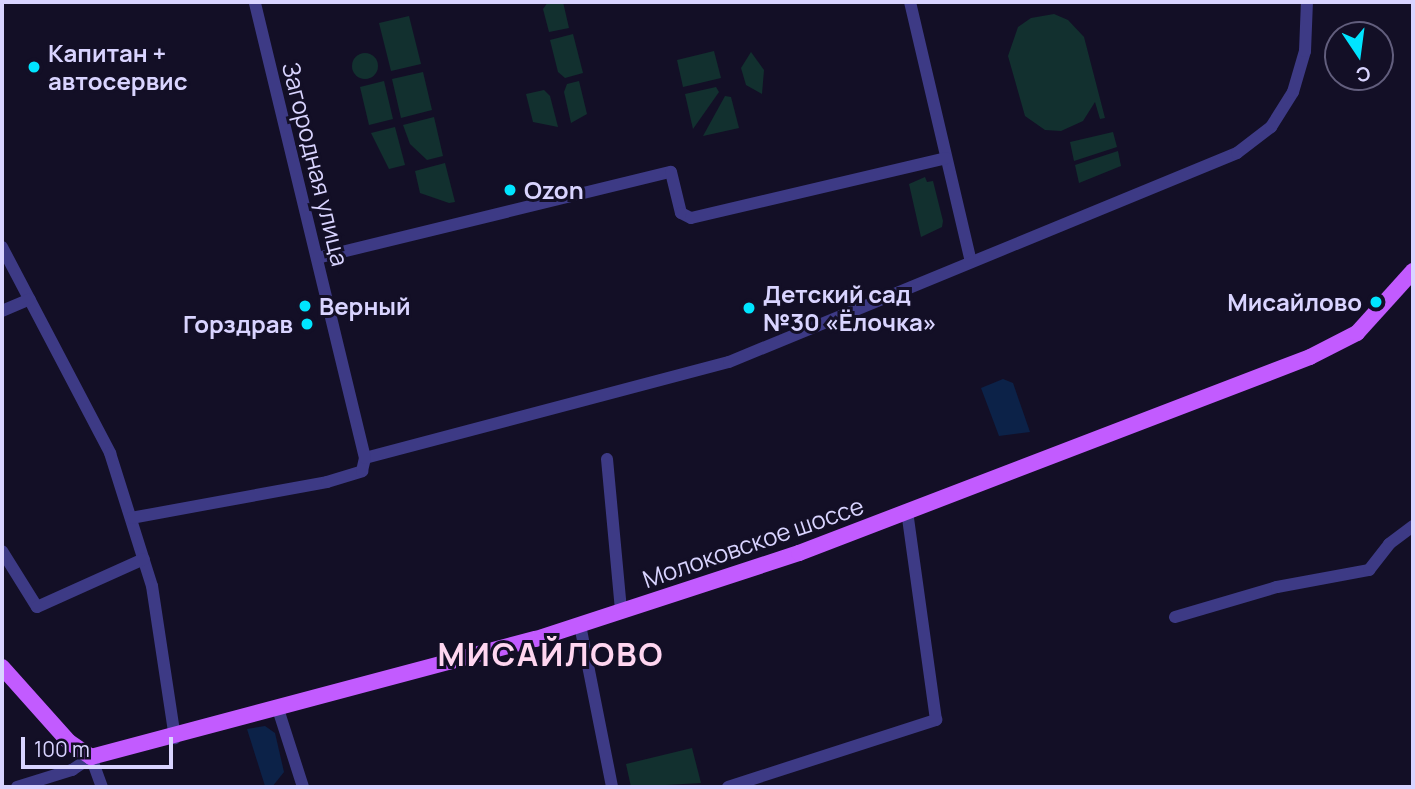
<!DOCTYPE html>
<meta charset="utf-8">
<style>
body{margin:0}
#map{position:relative;width:1415px;height:789px;overflow:hidden;background:#130f26;font-family:Manrope,sans-serif}
div>[style]{position:absolute}
[style*='--x']{left:calc(var(--x)*1px);top:calc(var(--y)*1px);width:calc(var(--w)*1px);rotate:calc(var(--a)*1deg)}
.green>*{inset:0;background:#12302f}
.round{border-radius:50%}
.water>*{inset:0;background:#0c2248}
.minor>*{height:12px;margin:-6px;padding:0 6px;transform-origin:6px;border-radius:6px;background:#3d3a85}
.major>*{height:16px;margin:-8px;padding:0 8px;transform-origin:8px;border-radius:8px;background:#c25bff}
.dots>*{width:19px;height:19px;translate:-50% -50%;box-sizing:border-box;border:4px solid #130f26;border-radius:50%}
span{translate:-50% -50%;white-space:nowrap;text-align:center;line-height:1.15;-webkit-text-stroke:6px #130f26;paint-order:stroke}
.poi-label{font-size:24px;color:#d9d4ff;font-weight:700}
.left{translate:0 -50%;text-align:left}
.right{translate:-100% -50%;text-align:right}
.street-label{font-size:24px;color:#d9d4ff}
.district-label{font-size:32px;color:#ffd6f0;font-weight:700;letter-spacing:2px}
.frame{position:absolute;inset:0;border:4px solid #d9d4ff;pointer-events:none}
.north{position:absolute;left:1324px;top:21px;width:70px;height:70px;box-sizing:border-box;background:#130f26;border:2px solid #625e7d;border-radius:50%;rotate:167deg;font-size:19px;font-weight:700;line-height:28px;text-align:center;color:#d9d4ff}
.north::after{content:'';display:block;margin:auto;width:24px;height:32px;background:#00e5ff;clip-path:polygon(50% 0,100% 100%,50% 72%,0 100%)}
.scale{position:absolute;left:21px;top:737px;width:152px;height:32px;box-sizing:border-box;border:4px solid #d9d4ff;border-top:0;padding-left:9px;font-size:21px;line-height:24px;white-space:nowrap;color:#d9d4ff;-webkit-text-stroke:5px #130f26;paint-order:stroke}
</style>
<div id="map">
<div class="green">
<div style="clip-path:polygon(548px 2px,563px 2px,569px 28px,549px 32px,543px 9px)"></div>
<div style="clip-path:polygon(1054px 14px,1068px 20px,1084px 37px,1105px 118px,1100px 119px,1095px 102px,1083px 121px,1061px 131px,1045px 130px,1025px 116px,1008px 56px,1018px 27px,1031px 18px)"></div>
<div style="clip-path:polygon(409px 16px,421px 64px,391px 71px,379px 23px)"></div>
<div style="clip-path:polygon(573px 34px,583px 73px,565px 78px,558px 72px,550px 40px)"></div>
<div style="clip-path:polygon(714px 51px,721px 78px,683px 87px,677px 60px)"></div>
<div style="clip-path:polygon(751px 52px,764px 70px,762px 94px,746px 85px,741px 68px)"></div>
<div class="round" style="left:352px;top:53px;width:26px;height:26px"></div>
<div style="clip-path:polygon(423px 72px,432px 110px,401px 118px,392px 79px)"></div>
<div style="clip-path:polygon(384px 81px,393px 119px,369px 125px,360px 87px)"></div>
<div style="clip-path:polygon(579px 81px,587px 114px,571px 123px,564px 92px,567px 84px)"></div>
<div style="clip-path:polygon(716px 87px,719px 92px,693px 129px,685px 94px)"></div>
<div style="clip-path:polygon(544px 90px,550px 96px,558px 127px,533px 122px,526px 94px)"></div>
<div style="clip-path:polygon(725px 96px,731px 97px,739px 128px,703px 136px)"></div>
<div style="clip-path:polygon(434px 117px,443px 156px,427px 160px,410px 144px,403px 125px)"></div>
<div style="clip-path:polygon(395px 127px,405px 165px,389px 169px,371px 133px)"></div>
<div style="clip-path:polygon(1113px 132px,1117px 147px,1074px 161px,1070px 142px)"></div>
<div style="clip-path:polygon(1118px 151px,1121px 166px,1079px 183px,1075px 165px)"></div>
<div style="clip-path:polygon(445px 163px,455px 202px,449px 203px,420px 193px,415px 171px)"></div>
<div style="clip-path:polygon(925px 177px,927px 182px,933px 181px,943px 221px,942px 227px,921px 237px,909px 184px)"></div>
<div style="clip-path:polygon(692px 748px,701px 783px,631px 787px,626px 764px)"></div>
</div>
<div class="water">
<div style="clip-path:polygon(1003px 379px,1013px 383px,1030px 432px,999px 436px,981px 388px)"></div>
<div style="clip-path:polygon(265px 726px,275px 733px,284px 772px,272px 787px,265px 786px,247px 729px)"></div>
</div>
<div class="minor">
<div style="--x:910;--y:2;--w:267;--a:76.8"></div>
<div style="--x:2;--y:247;--w:233;--a:62.3"></div>
<div style="--x:110;--y:453;--w:139;--a:72.5"></div>
<div style="--x:152;--y:586;--w:154;--a:81.4"></div>
<div style="--x:317;--y:258;--w:364;--a:-13.7"></div>
<div style="--x:671;--y:172;--w:42;--a:76.3"></div>
<div style="--x:681;--y:213;--w:11;--a:27"></div>
<div style="--x:691;--y:218;--w:262;--a:-13.2"></div>
<div style="--x:2;--y:311;--w:30;--a:-23"></div>
<div style="--x:365;--y:458;--w:376;--a:-14.8"></div>
<div style="--x:729;--y:362;--w:549;--a:-22.36"></div>
<div style="--x:1237;--y:153;--w:43;--a:-37.4"></div>
<div style="--x:1271;--y:127;--w:41;--a:-57.8"></div>
<div style="--x:1293;--y:92;--w:43;--a:-73.7"></div>
<div style="--x:1305;--y:51;--w:49;--a:-87.7"></div>
<div style="--x:607;--y:459;--w:153;--a:84.7"></div>
<div style="--x:131;--y:518;--w:199;--a:-10.4"></div>
<div style="--x:327;--y:482;--w:37;--a:-17"></div>
<div style="--x:362;--y:471;--w:13;--a:-77"></div>
<div style="--x:365;--y:458;--w:469;--a:-103.6"></div>
<div style="--x:2;--y:551;--w:66;--a:58"></div>
<div style="--x:37;--y:607;--w:117;--a:-24.2"></div>
<div style="--x:1175;--y:617;--w:106;--a:-16.4"></div>
<div style="--x:1277;--y:587;--w:94;--a:-10.5"></div>
<div style="--x:1369;--y:570;--w:33;--a:-52"></div>
<div style="--x:1389;--y:544;--w:30;--a:-37"></div>
<div style="--x:580;--y:625;--w:165;--a:78.8"></div>
<div style="--x:278;--y:709;--w:82;--a:72.2"></div>
<div style="--x:17;--y:787;--w:58;--a:-17.2"></div>
<div style="--x:72;--y:770;--w:23;--a:-34"></div>
<div style="--x:91;--y:757;--w:32;--a:70"></div>
<div style="--x:728;--y:787;--w:219;--a:-17.9"></div>
<div style="--x:936;--y:720;--w:211;--a:-97.9"></div>
</div>
<div class="major">
<div style="--x:2;--y:667;--w:101;--a:48.2"></div>
<div style="--x:69;--y:742;--w:27;--a:34"></div>
<div style="--x:91;--y:757;--w:460;--a:-14.9"></div>
<div style="--x:536;--y:639;--w:277;--a:-18.1"></div>
<div style="--x:799;--y:553;--w:547;--a:-20.98"></div>
<div style="--x:1310;--y:357;--w:53;--a:-27.1"></div>
<div style="--x:1357;--y:333;--w:84;--a:-47.9"></div>
</div>
<div class="dots">
<div style="left:34px;top:67px;background:#00e5ff"></div>
<div style="left:510px;top:190px;background:#00e5ff"></div>
<div style="left:1376px;top:302px;background:#00e5ff"></div>
<div style="left:305px;top:306px;background:#00e5ff"></div>
<div style="left:749px;top:308px;background:#00e5ff"></div>
<div style="left:307px;top:324px;background:#00e5ff"></div>
</div>
<div class="poi-label">
<span class="left" style="left:48px;top:67px">Капитан +<br>автосервис</span>
<span class="left" style="left:524px;top:190px">Ozon</span>
<span class="left" style="left:763px;top:308px">Детский сад<br>№30 «Ёлочка»</span>
<span class="right" style="left:1362px;top:302px">Мисайлово</span>
<span class="left" style="left:319px;top:306px">Верный</span>
<span class="right" style="left:293px;top:324px">Горздрав</span>
</div>
<div class="street-label">
<span style="left:316px;top:164px;rotate:76deg">Загородная улица</span>
<span style="left:753px;top:542px;rotate:-19deg">Молоковское шоссе</span>
</div>
<div class="district-label">
<span style="left:551px;top:654px">МИСАЙЛОВО</span>
</div>
<div class="frame"></div>
<div class="north">С</div>
<div class="scale">100 m</div>
</div>
